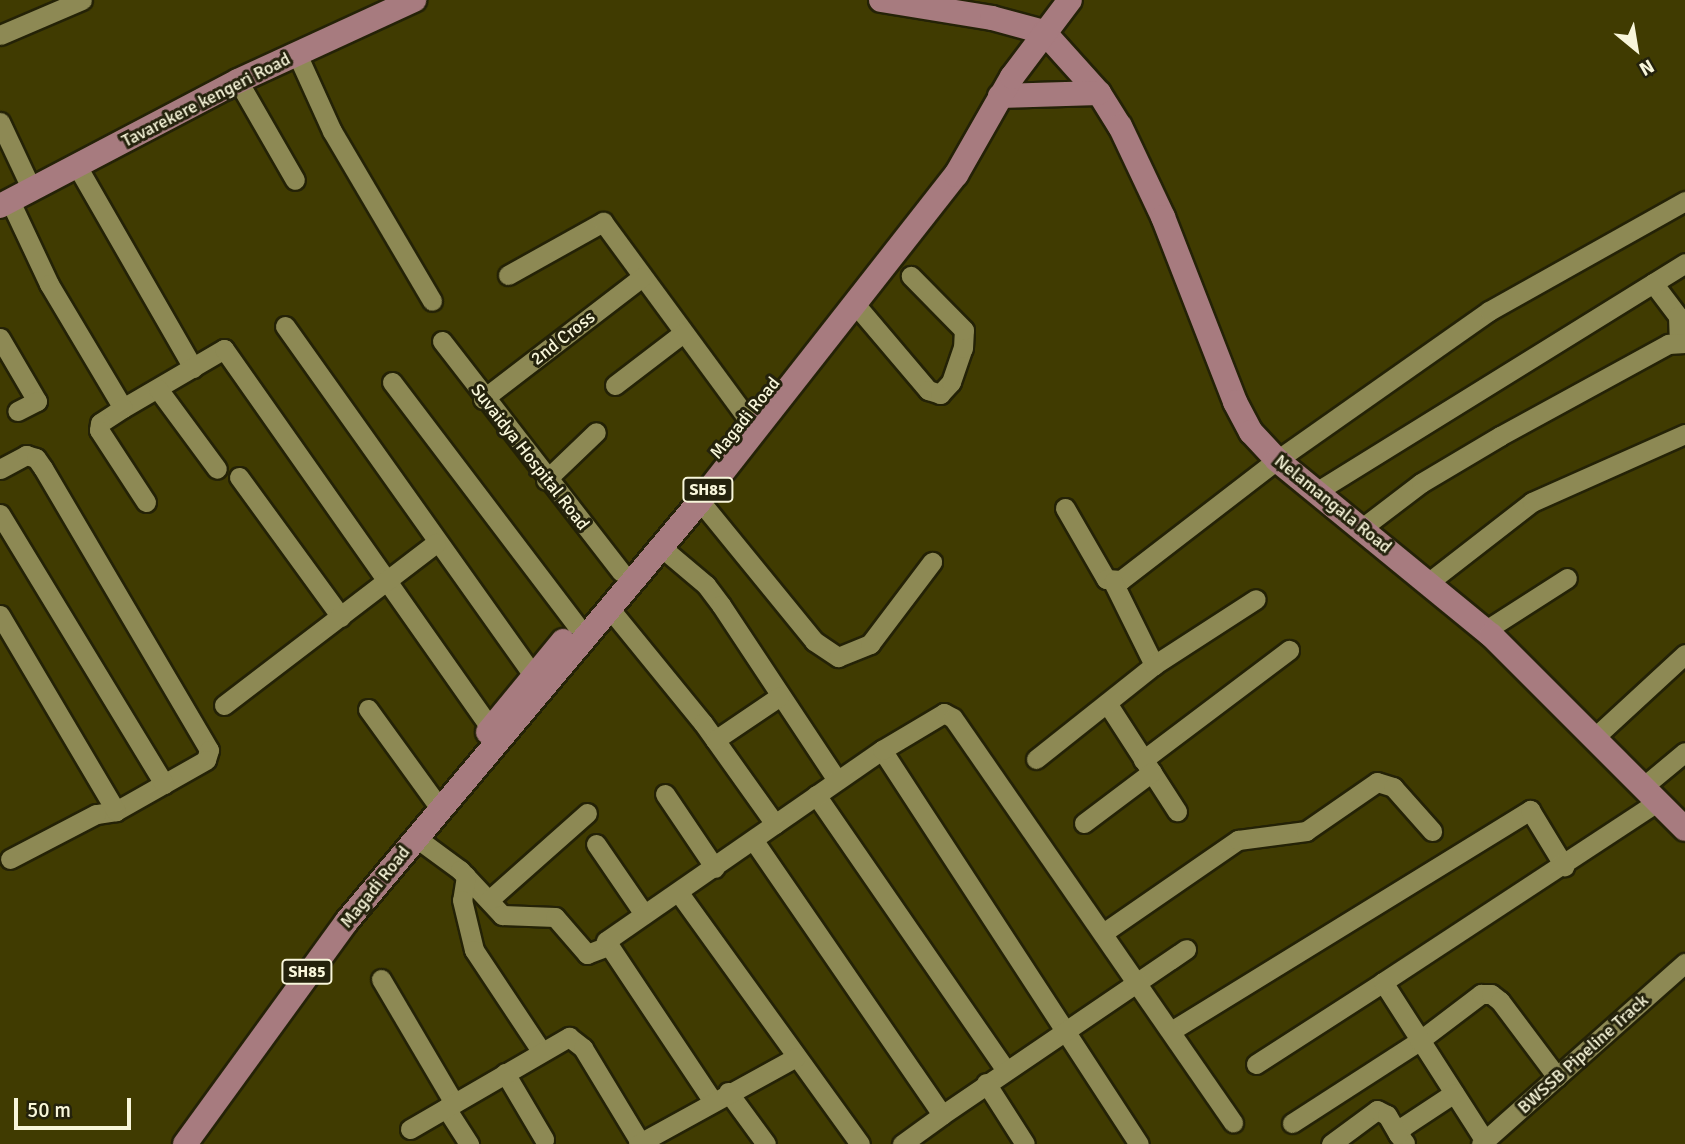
<!DOCTYPE html>
<style>
body{margin:0}
#map{position:relative;width:1685px;height:1144px;overflow:hidden;background:#403b01;font-family:Signika,sans-serif}
div>[style]{position:absolute}
[style*='--x']{left:calc(var(--x)*1px);top:calc(var(--y)*1px);width:calc(var(--w)*1px);rotate:calc(var(--a)*1deg)}
.roads{filter:drop-shadow(2px 0 #242206) drop-shadow(-2px 0 #242206) drop-shadow(0 2px #242206) drop-shadow(0 -2px #242206)}
.minor>*{height:19px;margin:-9.5px;padding:0 9.5px;transform-origin:9.5px;border-radius:9.5px;background:#8d8954}
.major>*{height:24px;margin:-12px;padding:0 12px;transform-origin:12px;border-radius:12px;background:#a77b7f}
span{translate:-50% -50%;white-space:nowrap;text-align:center;line-height:1.15;-webkit-text-stroke:6px #24220c;paint-order:stroke}
.shield-label span{padding:2px 5px;background:#24220c;border:2px solid;border-radius:5px;-webkit-text-stroke-width:0}
.shield-label{font-size:16px;color:#f8f6da;font-weight:700}
.street-label{font-size:18px;color:#f8f6da}
.north{position:absolute;left:1601px;top:14px;width:70px;height:70px;-webkit-text-stroke:5px #24220c;paint-order:stroke;rotate:150deg;font-size:19px;font-weight:700;line-height:28px;text-align:center;color:#f8f6da}
.north::after{content:'';display:block;margin:auto;width:24px;height:32px;background:#f8f6da;clip-path:polygon(50% 0,100% 100%,50% 72%,0 100%)}
.scale{position:absolute;left:14px;top:1098px;width:117px;height:32px;box-sizing:border-box;border:4px solid #f8f6da;border-top:0;padding-left:9px;font-size:21px;line-height:24px;white-space:nowrap;color:#f8f6da;-webkit-text-stroke:5px #24220c;paint-order:stroke}
</style>
<div id="map">
<div class="roads">
<div class="minor">
<div style="--x:0;--y:35;--w:89;--a:-23.1"></div>
<div style="--x:297;--y:54;--w:85;--a:65.6"></div>
<div style="--x:332;--y:131;--w:197;--a:59.5"></div>
<div style="--x:238;--y:81;--w:114;--a:60.1"></div>
<div style="--x:0;--y:122;--w:75;--a:64.8"></div>
<div style="--x:77;--y:166;--w:233;--a:60.1"></div>
<div style="--x:10;--y:201;--w:92;--a:64.8"></div>
<div style="--x:49;--y:284;--w:144;--a:59.2"></div>
<div style="--x:123;--y:408;--w:117;--a:-30.3"></div>
<div style="--x:224;--y:349;--w:463;--a:54.9"></div>
<div style="--x:508;--y:275;--w:109;--a:-29.2"></div>
<div style="--x:603;--y:222;--w:242;--a:53.7"></div>
<div style="--x:1653;--y:283;--w:41;--a:52.9"></div>
<div style="--x:1678;--y:316;--w:26;--a:88"></div>
<div style="--x:855;--y:304;--w:113;--a:49.7"></div>
<div style="--x:928;--y:390;--w:13;--a:18"></div>
<div style="--x:940;--y:394;--w:16;--a:-47"></div>
<div style="--x:951;--y:382;--w:36;--a:-71"></div>
<div style="--x:963;--y:348;--w:18;--a:-87"></div>
<div style="--x:964;--y:330;--w:76;--a:-134.5"></div>
<div style="--x:285;--y:326;--w:428;--a:54.6"></div>
<div style="--x:0;--y:338;--w:73;--a:59.6"></div>
<div style="--x:37;--y:401;--w:22;--a:153"></div>
<div style="--x:442;--y:341;--w:292;--a:52.2"></div>
<div style="--x:392;--y:382;--w:304;--a:52.8"></div>
<div style="--x:615;--y:385;--w:86;--a:-37.4"></div>
<div style="--x:158;--y:389;--w:99;--a:53.6"></div>
<div style="--x:483;--y:399;--w:200;--a:-37.5"></div>
<div style="--x:123;--y:408;--w:27;--a:147"></div>
<div style="--x:100;--y:423;--w:7;--a:98"></div>
<div style="--x:99;--y:430;--w:86;--a:56.9"></div>
<div style="--x:0;--y:469;--w:30;--a:-28"></div>
<div style="--x:26;--y:455;--w:10;--a:17"></div>
<div style="--x:36;--y:458;--w:12;--a:55"></div>
<div style="--x:43;--y:468;--w:327;--a:59.5"></div>
<div style="--x:209;--y:750;--w:10;--a:107"></div>
<div style="--x:206;--y:760;--w:103;--a:150.5"></div>
<div style="--x:116;--y:811;--w:20;--a:171"></div>
<div style="--x:96;--y:814;--w:97;--a:152.4"></div>
<div style="--x:239;--y:477;--w:173;--a:53.9"></div>
<div style="--x:546;--y:480;--w:69;--a:-43.8"></div>
<div style="--x:1316;--y:492;--w:434;--a:-31.8"></div>
<div style="--x:700;--y:501;--w:181;--a:50.8"></div>
<div style="--x:814;--y:641;--w:29;--a:34"></div>
<div style="--x:838;--y:657;--w:35;--a:-22"></div>
<div style="--x:870;--y:644;--w:103;--a:-52.9"></div>
<div style="--x:1065;--y:508;--w:82;--a:60"></div>
<div style="--x:1106;--y:579;--w:15;--a:4"></div>
<div style="--x:1121;--y:580;--w:197;--a:-37.6"></div>
<div style="--x:1277;--y:460;--w:259;--a:-35.1"></div>
<div style="--x:1489;--y:311;--w:225;--a:-29.3"></div>
<div style="--x:0;--y:514;--w:316;--a:58.7"></div>
<div style="--x:1362;--y:528;--w:74;--a:-37.3"></div>
<div style="--x:1421;--y:483;--w:92;--a:-30.7"></div>
<div style="--x:1500;--y:436;--w:192;--a:-28.7"></div>
<div style="--x:1668;--y:344;--w:17;--a:-3"></div>
<div style="--x:661;--y:547;--w:59;--a:40.2"></div>
<div style="--x:706;--y:585;--w:25;--a:53"></div>
<div style="--x:721;--y:605;--w:210;--a:56.5"></div>
<div style="--x:1113;--y:582;--w:93;--a:63.7"></div>
<div style="--x:1429;--y:582;--w:130;--a:-37.8"></div>
<div style="--x:1532;--y:502;--w:167;--a:-24"></div>
<div style="--x:610;--y:609;--w:147;--a:50.8"></div>
<div style="--x:703;--y:723;--w:124;--a:54.5"></div>
<div style="--x:0;--y:615;--w:228;--a:59.4"></div>
<div style="--x:1486;--y:630;--w:96;--a:-32.7"></div>
<div style="--x:1107;--y:703;--w:129;--a:57.1"></div>
<div style="--x:224;--y:705;--w:267;--a:-37.4"></div>
<div style="--x:368;--y:709;--w:121;--a:54.1"></div>
<div style="--x:1594;--y:738;--w:124;--a:-42.7"></div>
<div style="--x:715;--y:740;--w:78;--a:-34.1"></div>
<div style="--x:882;--y:750;--w:470;--a:56.9"></div>
<div style="--x:1036;--y:759;--w:151;--a:-38.5"></div>
<div style="--x:1154;--y:665;--w:121;--a:-32.9"></div>
<div style="--x:1143;--y:760;--w:183;--a:-37"></div>
<div style="--x:1644;--y:786;--w:53;--a:-39.7"></div>
<div style="--x:665;--y:794;--w:89;--a:56"></div>
<div style="--x:816;--y:795;--w:334;--a:55.4"></div>
<div style="--x:1084;--y:823;--w:85;--a:-36.9"></div>
<div style="--x:415;--y:837;--w:56;--a:36.3"></div>
<div style="--x:460;--y:870;--w:62;--a:47"></div>
<div style="--x:502;--y:915;--w:53;--a:2.2"></div>
<div style="--x:555;--y:917;--w:49;--a:49.1"></div>
<div style="--x:587;--y:954;--w:22;--a:-21"></div>
<div style="--x:754;--y:841;--w:332;--a:55.5"></div>
<div style="--x:942;--y:1115;--w:295;--a:-34.2"></div>
<div style="--x:596;--y:844;--w:85;--a:55.6"></div>
<div style="--x:466;--y:876;--w:24;--a:99"></div>
<div style="--x:462;--y:900;--w:51;--a:76.5"></div>
<div style="--x:474;--y:950;--w:121;--a:56.4"></div>
<div style="--x:679;--y:893;--w:309;--a:54.2"></div>
<div style="--x:489;--y:900;--w:131;--a:-41.6"></div>
<div style="--x:1103;--y:933;--w:164;--a:-34.6"></div>
<div style="--x:1238;--y:840;--w:69;--a:-7.5"></div>
<div style="--x:1306;--y:831;--w:86;--a:-34.6"></div>
<div style="--x:1377;--y:782;--w:17;--a:17"></div>
<div style="--x:1393;--y:787;--w:59;--a:48.4"></div>
<div style="--x:381;--y:979;--w:144;--a:59.5"></div>
<div style="--x:1171;--y:1031;--w:422;--a:-31.6"></div>
<div style="--x:1530;--y:810;--w:66;--a:58.7"></div>
<div style="--x:1256;--y:1064;--w:151;--a:-32.8"></div>
<div style="--x:505;--y:1073;--w:77;--a:59.4"></div>
<div style="--x:986;--y:1083;--w:72;--a:57.4"></div>
<div style="--x:728;--y:1092;--w:64;--a:53.8"></div>
<div style="--x:712;--y:1100;--w:191;--a:-123.7"></div>
<div style="--x:606;--y:941;--w:336;--a:-34.7"></div>
<div style="--x:882;--y:750;--w:72;--a:-30.8"></div>
<div style="--x:944;--y:713;--w:10;--a:29"></div>
<div style="--x:953;--y:718;--w:492;--a:55.3"></div>
<div style="--x:446;--y:1108;--w:43;--a:57.4"></div>
<div style="--x:1292;--y:1123;--w:151;--a:-32.8"></div>
<div style="--x:1419;--y:1041;--w:78;--a:-37.2"></div>
<div style="--x:1481;--y:994;--w:10;--a:0"></div>
<div style="--x:1491;--y:994;--w:11;--a:38"></div>
<div style="--x:1500;--y:1001;--w:95;--a:53.1"></div>
<div style="--x:410;--y:1129;--w:184;--a:-30.1"></div>
<div style="--x:569;--y:1037;--w:18;--a:38"></div>
<div style="--x:583;--y:1048;--w:110;--a:58.8"></div>
<div style="--x:1485;--y:1141;--w:189;--a:-122.7"></div>
<div style="--x:1383;--y:982;--w:330;--a:-33.3"></div>
<div style="--x:1405;--y:1143;--w:11;--a:-128"></div>
<div style="--x:1398;--y:1134;--w:10;--a:-53"></div>
<div style="--x:1404;--y:1126;--w:60;--a:-33.4"></div>
<div style="--x:638;--y:1144;--w:180;--a:-28.8"></div>
<div style="--x:902;--y:1144;--w:49;--a:-35.9"></div>
<div style="--x:1331;--y:1144;--w:57;--a:-36.5"></div>
<div style="--x:1377;--y:1110;--w:11;--a:27"></div>
<div style="--x:1387;--y:1115;--w:22;--a:60"></div>
<div style="--x:1481;--y:1144;--w:273;--a:-41.6"></div>
</div>
<div class="major">
<div style="--x:881;--y:0;--w:112;--a:9.2"></div>
<div style="--x:992;--y:18;--w:54;--a:15.1"></div>
<div style="--x:1044;--y:32;--w:82;--a:48"></div>
<div style="--x:1099;--y:93;--w:39;--a:58"></div>
<div style="--x:1120;--y:126;--w:101;--a:64.7"></div>
<div style="--x:1163;--y:217;--w:199;--a:68.7"></div>
<div style="--x:1235;--y:402;--w:34;--a:62"></div>
<div style="--x:1251;--y:432;--w:38;--a:47"></div>
<div style="--x:1277;--y:460;--w:276;--a:39.3"></div>
<div style="--x:1491;--y:635;--w:274;--a:45"></div>
<div style="--x:1000;--y:96;--w:99;--a:-1.7"></div>
<div style="--x:0;--y:206;--w:269;--a:-27.7"></div>
<div style="--x:238;--y:81;--w:194;--a:-24.7"></div>
<div style="--x:488;--y:732;--w:118;--a:-50.5"></div>
<div style="--x:185;--y:1144;--w:276;--a:-54"></div>
<div style="--x:347;--y:921;--w:549;--a:-49.95"></div>
<div style="--x:700;--y:501;--w:415;--a:-51.9"></div>
<div style="--x:956;--y:175;--w:113;--a:-60.3"></div>
<div style="--x:1012;--y:77;--w:96;--a:-53"></div>
</div>
</div>
<div class="shield-label">
<span style="left:708px;top:490px">SH85</span>
<span style="left:307px;top:972px">SH85</span>
</div>
<div class="street-label">
<span style="left:206px;top:100px;rotate:-27deg">Tavarekere kengeri Road</span>
<span style="left:563px;top:338px;rotate:-38deg">2nd Cross</span>
<span style="left:745px;top:418px;rotate:-51deg">Magadi Road</span>
<span style="left:530px;top:457px;rotate:52deg">Suvaidya Hospital Road</span>
<span style="left:1333px;top:504px;rotate:39deg">Nelamangala Road</span>
<span style="left:375px;top:887px;rotate:-51deg">Magadi Road</span>
<span style="left:1583px;top:1054px;rotate:-42deg">BWSSB Pipeline Track</span>
</div>
<div class="north">N</div>
<div class="scale">50 m</div>
</div>
